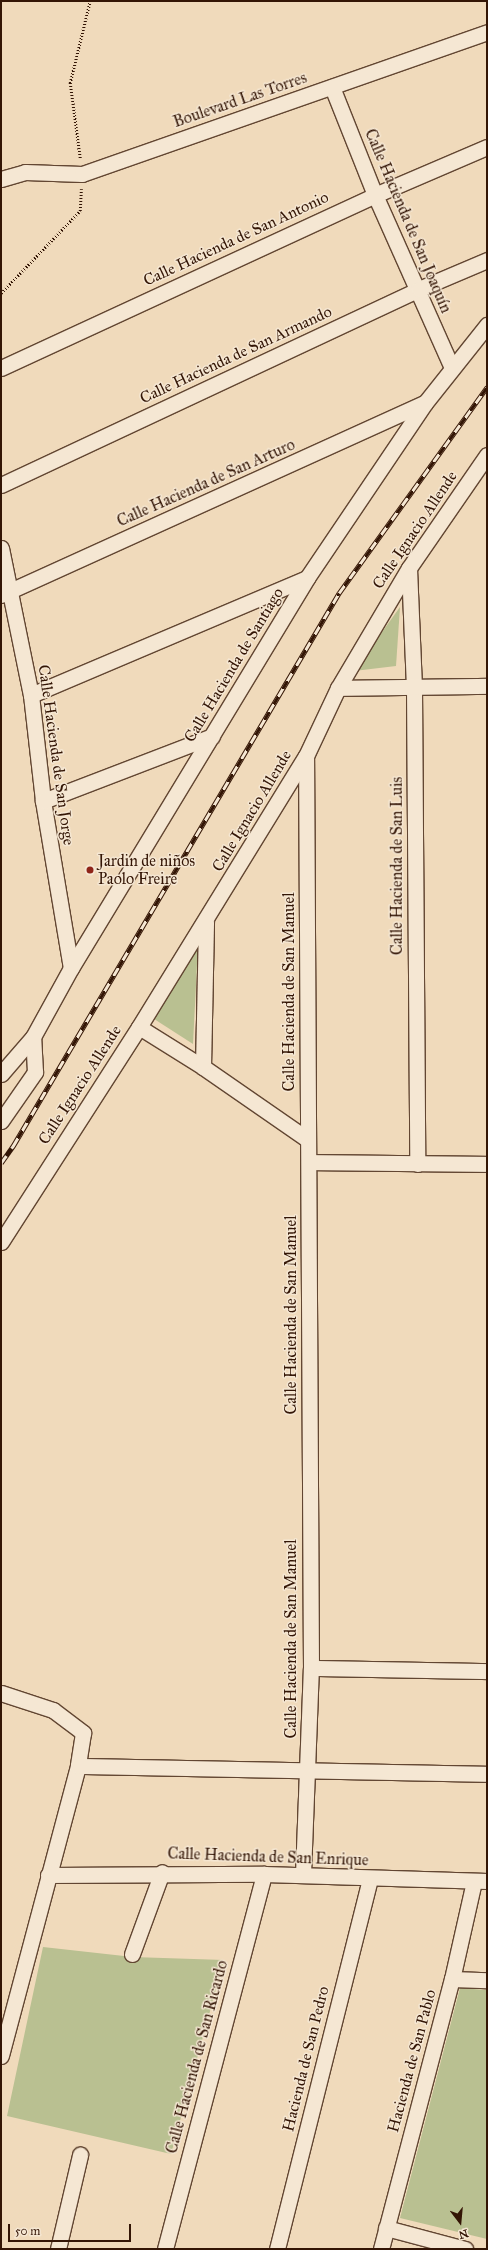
<!DOCTYPE html>
<meta charset="utf-8">
<style>
body{margin:0}
#map{position:relative;width:488px;height:2250px;overflow:hidden;background:#f0dabb;font-family:"IM FELL Great Primer",serif}
div>[style]{position:absolute}
[style*='--x']{left:calc(var(--x)*1px);top:calc(var(--y)*1px);width:calc(var(--w)*1px);rotate:calc(var(--a)*1deg)}
.green>*{inset:0;background:#b9c091}
.path>*{height:2.5px;margin-top:-1.25px;transform-origin:0;background:repeating-linear-gradient(90deg,#331505 0 1px,transparent 0 3px)}
.roads{filter:drop-shadow(1px 0 #624632) drop-shadow(-1px 0 #624632) drop-shadow(0 1px #624632) drop-shadow(0 -1px #624632)}
.minor>*{height:15px;margin:-7.5px;padding:0 7.5px;transform-origin:7.5px;border-radius:7.5px;background:#f5e7d3}
.rail>*{height:4.5px;margin-top:-2.25px;transform-origin:0;background:repeating-linear-gradient(90deg,#f5e7d3 0 9px,#331505 0 18px);box-sizing:border-box;border-block:1px solid #331505}
.dots>*{width:11px;height:11px;translate:-50% -50%;box-sizing:border-box;border:2px solid #f5e7d3;border-radius:50%}
span{translate:-50% -50%;white-space:nowrap;text-align:center;line-height:1.15;-webkit-text-stroke:3px #f5e7d3;paint-order:stroke}
.street-label{font-size:16px;color:#331505}
.poi-label{font-size:16px;color:#331505}
.left{translate:0 -50%;text-align:left}
.frame{position:absolute;inset:0;border:2px solid #331505;pointer-events:none}
.north{position:absolute;left:440px;top:2202px;width:40px;height:40px;-webkit-text-stroke:3px #f5e7d3;paint-order:stroke;rotate:164deg;font-size:11px;font-weight:700;line-height:16px;text-align:center;color:#331505}
.north::after{content:'';display:block;margin:auto;width:14px;height:18px;background:#331505;clip-path:polygon(50% 0,100% 100%,50% 72%,0 100%)}
.scale{position:absolute;left:8px;top:2224px;width:123px;height:18px;box-sizing:border-box;border:2px solid #331505;border-top:0;padding-left:5px;font-size:12px;line-height:14px;white-space:nowrap;color:#331505;-webkit-text-stroke:3px #f5e7d3;paint-order:stroke}
</style>
<div id="map">
<div class="green">
<div style="clip-path:polygon(400px 607px,396px 666px,354px 671px)"></div>
<div style="clip-path:polygon(198px 945px,193px 1044px,151px 1017px)"></div>
<div style="clip-path:polygon(43px 1947px,133px 1957px,224px 1960px,171px 2154px,7px 2116px)"></div>
<div style="clip-path:polygon(460px 1988px,487px 1990px,487px 2239px,400px 2218px)"></div>
</div>
<div class="path">
<div style="--x:80;--y:158;--w:76;--a:-97.6"></div>
<div style="--x:70;--y:83;--w:84;--a:-76.3"></div>
<div style="--x:1;--y:293;--w:114;--a:-46.1"></div>
<div style="--x:80;--y:211;--w:22;--a:-87"></div>
</div>
<div class="roads">
<div class="minor">
<div style="--x:332;--y:87;--w:116;--a:68.3"></div>
<div style="--x:375;--y:195;--w:189;--a:66"></div>
<div style="--x:1;--y:179;--w:25;--a:-16"></div>
<div style="--x:25;--y:172;--w:57;--a:2"></div>
<div style="--x:82;--y:174;--w:429;--a:-19.3"></div>
<div style="--x:1;--y:368;--w:412;--a:-24.8"></div>
<div style="--x:375;--y:195;--w:122;--a:-23.2"></div>
<div style="--x:1;--y:485;--w:462;--a:-25.1"></div>
<div style="--x:419;--y:289;--w:74;--a:-23.1"></div>
<div style="--x:1;--y:548;--w:150;--a:78.5"></div>
<div style="--x:31;--y:695;--w:107;--a:83.5"></div>
<div style="--x:43;--y:801;--w:169;--a:80.5"></div>
<div style="--x:409;--y:568;--w:120;--a:87.6"></div>
<div style="--x:414;--y:688;--w:476;--a:89.6"></div>
<div style="--x:1;--y:595;--w:465;--a:-24.4"></div>
<div style="--x:338;--y:688;--w:149;--a:-0.8"></div>
<div style="--x:31;--y:695;--w:300;--a:-23"></div>
<div style="--x:43;--y:801;--w:181;--a:-21"></div>
<div style="--x:139;--y:1027;--w:75;--a:32"></div>
<div style="--x:203;--y:1067;--w:126;--a:34.7"></div>
<div style="--x:203;--y:1067;--w:145;--a:-88.8"></div>
<div style="--x:1;--y:1074;--w:49;--a:-49.1"></div>
<div style="--x:33;--y:1037;--w:79;--a:-61.2"></div>
<div style="--x:71;--y:968;--w:456;--a:-58.8"></div>
<div style="--x:307;--y:578;--w:211;--a:-56"></div>
<div style="--x:425;--y:403;--w:100;--a:-51.5"></div>
<div style="--x:1;--y:1121;--w:60;--a:-55.2"></div>
<div style="--x:35;--y:1072;--w:35;--a:-93"></div>
<div style="--x:309;--y:1162;--w:178;--a:0.6"></div>
<div style="--x:1;--y:1242;--w:255;--a:-57.3"></div>
<div style="--x:139;--y:1027;--w:318;--a:-58.4"></div>
<div style="--x:306;--y:756;--w:75;--a:-64.8"></div>
<div style="--x:338;--y:688;--w:139;--a:-59.4"></div>
<div style="--x:409;--y:568;--w:137;--a:-55.4"></div>
<div style="--x:311;--y:1668;--w:176;--a:1"></div>
<div style="--x:1;--y:1693;--w:55;--a:18.1"></div>
<div style="--x:53;--y:1710;--w:38;--a:37"></div>
<div style="--x:83;--y:1733;--w:33;--a:99"></div>
<div style="--x:78;--y:1766;--w:300;--a:104.9"></div>
<div style="--x:78;--y:1766;--w:409;--a:1.1"></div>
<div style="--x:303;--y:1874;--w:206;--a:-87.8"></div>
<div style="--x:311;--y:1668;--w:912;--a:-90.31"></div>
<div style="--x:48;--y:1875;--w:216;--a:-0.3"></div>
<div style="--x:264;--y:1874;--w:223;--a:1.8"></div>
<div style="--x:132;--y:1954;--w:87;--a:-69.9"></div>
<div style="--x:452;--y:1979;--w:35;--a:2"></div>
<div style="--x:386;--y:2228;--w:82;--a:14.9"></div>
<div style="--x:58;--y:2249;--w:97;--a:-76.8"></div>
<div style="--x:165;--y:2249;--w:388;--a:-75.2"></div>
<div style="--x:277;--y:2249;--w:382;--a:-75.9"></div>
<div style="--x:381;--y:2249;--w:279;--a:-75.3"></div>
<div style="--x:452;--y:1979;--w:100;--a:-77.3"></div>
</div>
</div>
<div class="rail">
<div style="--x:1;--y:1163;--w:21;--a:-55"></div>
<div style="--x:13;--y:1146;--w:642;--a:-59.48"></div>
<div style="--x:339;--y:593;--w:254;--a:-54.3"></div>
</div>
<div class="dots">
<div style="left:90px;top:870px;background:#8f2418"></div>
</div>
<div class="street-label">
<span style="left:240px;top:100px;rotate:-19deg">Boulevard Las Torres</span>
<span style="left:408px;top:221px;rotate:67deg">Calle Hacienda de San Joaquín</span>
<span style="left:236px;top:239px;rotate:-25deg">Calle Hacienda de San Antonio</span>
<span style="left:236px;top:355px;rotate:-25deg">Calle Hacienda de San Armando</span>
<span style="left:206px;top:483px;rotate:-24deg">Calle Hacienda de San Arturo</span>
<span style="left:415px;top:530px;rotate:-56deg">Calle Ignacio Allende</span>
<span style="left:234px;top:665px;rotate:-59deg">Calle Hacienda de Santiago</span>
<span style="left:56px;top:755px;rotate:82deg">Calle Hacienda de San Jorge</span>
<span style="left:252px;top:811px;rotate:-59deg">Calle Ignacio Allende</span>
<span style="left:397px;top:866px;rotate:-90deg">Calle Hacienda de San Luis</span>
<span style="left:289px;top:992px;rotate:-90deg">Calle Hacienda de San Manuel</span>
<span style="left:80px;top:1085px;rotate:-57deg">Calle Ignacio Allende</span>
<span style="left:291px;top:1315px;rotate:-90deg">Calle Hacienda de San Manuel</span>
<span style="left:291px;top:1639px;rotate:-90deg">Calle Hacienda de San Manuel</span>
<span style="left:268px;top:1857px;rotate:2deg">Calle Hacienda de San Enrique</span>
<span style="left:197px;top:2057px;rotate:-75deg">Calle Hacienda de San Ricardo</span>
<span style="left:306px;top:2059px;rotate:-76deg">Hacienda de San Pedro</span>
<span style="left:412px;top:2061px;rotate:-75deg">Hacienda de San Pablo</span>
</div>
<div class="poi-label">
<span class="left" style="left:98px;top:870px">Jardin de niños<br>Paolo Freire</span>
</div>
<div class="frame"></div>
<div class="north">N</div>
<div class="scale">50 m</div>
</div>
